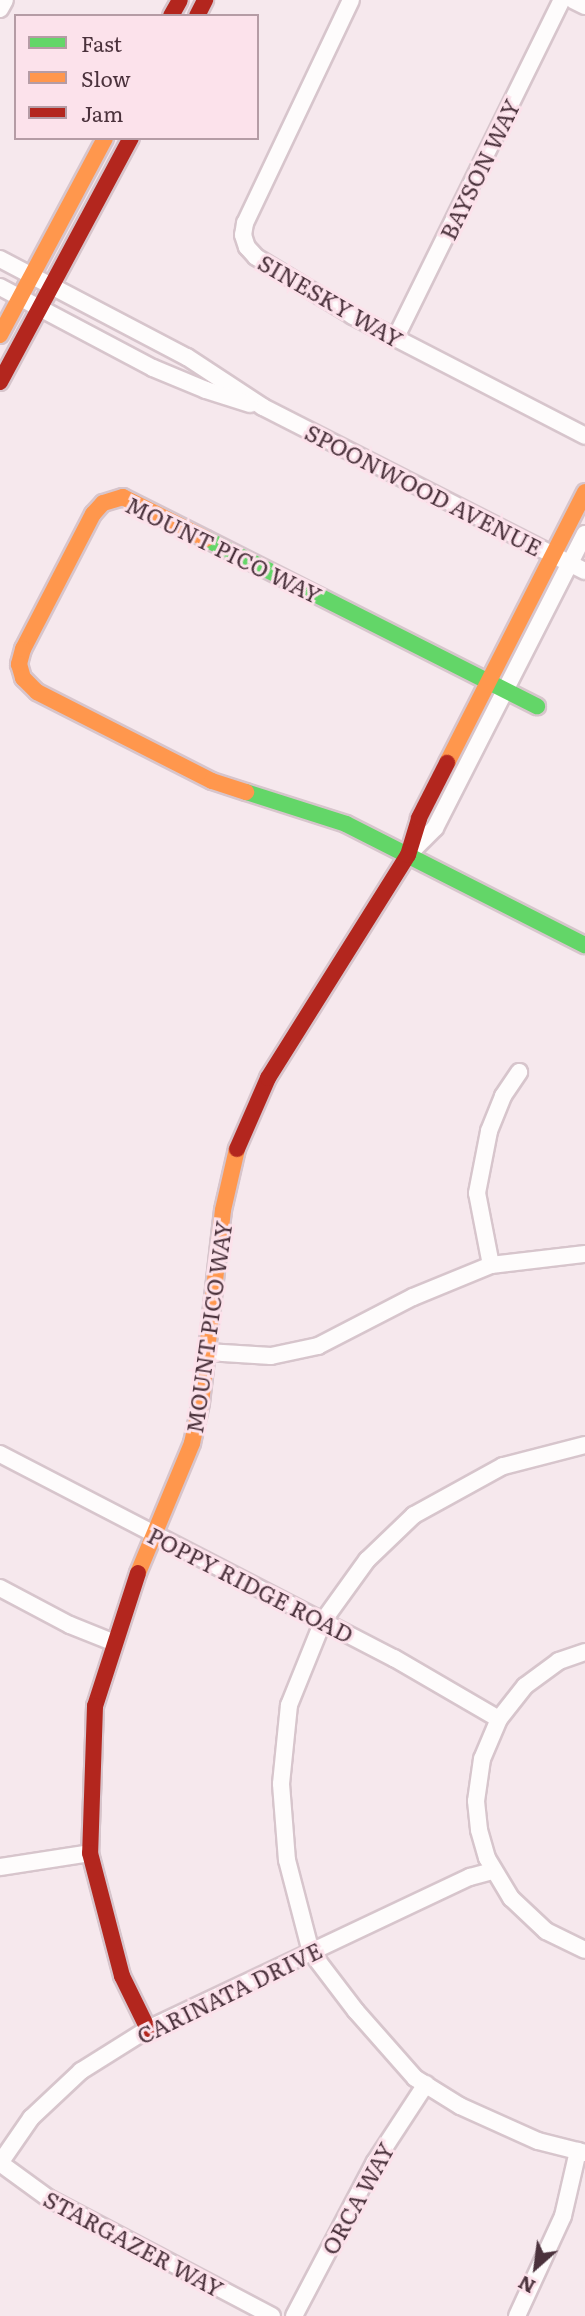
<!DOCTYPE html>
<style>
body{margin:0}
#map{position:relative;width:585px;height:2316px;overflow:hidden;background:#f6e8ed;font-family:Literata,serif}
div>[style]{position:absolute}
[style*='--x']{left:calc(var(--x)*1px);top:calc(var(--y)*1px);width:calc(var(--w)*1px);rotate:calc(var(--a)*1deg)}
.roads{filter:drop-shadow(2px 0 #d7c5cc) drop-shadow(-2px 0 #d7c5cc) drop-shadow(0 2px #d7c5cc) drop-shadow(0 -2px #d7c5cc)}
.street>*{height:16px;margin:-8px;padding:0 8px;transform-origin:8px;border-radius:8px;background:#fefcfc}
.fast>*{height:16px;margin:-8px;padding:0 8px;transform-origin:8px;border-radius:8px;background:#63d668}
.slow>*{height:16px;margin:-8px;padding:0 8px;transform-origin:8px;border-radius:8px;background:#ff974d}
.jam>*{height:16px;margin:-8px;padding:0 8px;transform-origin:8px;border-radius:8px;background:#b3261e}
span{translate:-50% -50%;white-space:nowrap;text-align:center;line-height:1.15;-webkit-text-stroke:6px #fce2eb;paint-order:stroke}
.street-label{font-size:23px;color:#4b323c}
.legend{position:absolute;left:14px;top:14px;width:245px;height:126px;box-sizing:border-box;background:#fce2eb;border:2px solid #b59ca5;margin:0;padding:9px 12px;list-style:none;font-size:21px;color:#4b323c}
.legend li{display:flex;align-items:center;gap:14px;height:35px}
.legend b{width:35px;border:2px solid #b59ca5}
.north{position:absolute;left:501px;top:2232px;width:70px;height:70px;-webkit-text-stroke:5px #fce2eb;paint-order:stroke;rotate:208deg;font-size:19px;font-weight:700;line-height:28px;text-align:center;color:#4b323c}
.north::after{content:'';display:block;margin:auto;width:24px;height:32px;background:#4b323c;clip-path:polygon(50% 0,100% 100%,50% 72%,0 100%)}
</style>
<div id="map">
<div class="roads">
<div class="street">
<div style="--x:351;--y:0;--w:247;--a:115.4"></div>
<div style="--x:245;--y:223;--w:12;--a:99"></div>
<div style="--x:243;--y:235;--w:13;--a:72"></div>
<div style="--x:247;--y:247;--w:13;--a:48"></div>
<div style="--x:256;--y:257;--w:114;--a:31.3"></div>
<div style="--x:353;--y:316;--w:261;--a:27.3"></div>
<div style="--x:573;--y:0;--w:13;--a:27"></div>
<div style="--x:0;--y:9;--w:10;--a:-61"></div>
<div style="--x:0;--y:259;--w:211;--a:27.7"></div>
<div style="--x:187;--y:357;--w:91;--a:33.3"></div>
<div style="--x:263;--y:407;--w:361;--a:27"></div>
<div style="--x:0;--y:287;--w:173;--a:27.9"></div>
<div style="--x:153;--y:368;--w:57;--a:22.5"></div>
<div style="--x:206;--y:390;--w:46;--a:17.7"></div>
<div style="--x:395;--y:339;--w:378;--a:-63.8"></div>
<div style="--x:408;--y:855;--w:38;--a:-45"></div>
<div style="--x:435;--y:828;--w:330;--a:-63"></div>
<div style="--x:491;--y:1265;--w:73;--a:-101"></div>
<div style="--x:477;--y:1193;--w:63;--a:-79"></div>
<div style="--x:489;--y:1131;--w:38;--a:-68"></div>
<div style="--x:503;--y:1096;--w:29;--a:-56"></div>
<div style="--x:207;--y:1352;--w:64;--a:3.6"></div>
<div style="--x:271;--y:1356;--w:48;--a:-12"></div>
<div style="--x:318;--y:1346;--w:107;--a:-27.3"></div>
<div style="--x:413;--y:1297;--w:84;--a:-22.3"></div>
<div style="--x:491;--y:1265;--w:95;--a:-6.7"></div>
<div style="--x:585;--y:1445;--w:85;--a:165.6"></div>
<div style="--x:503;--y:1466;--w:102;--a:151.2"></div>
<div style="--x:414;--y:1515;--w:65;--a:136.2"></div>
<div style="--x:367;--y:1560;--w:75;--a:125.8"></div>
<div style="--x:323;--y:1621;--w:91;--a:112"></div>
<div style="--x:289;--y:1705;--w:79;--a:95.8"></div>
<div style="--x:281;--y:1784;--w:76;--a:85.5"></div>
<div style="--x:287;--y:1860;--w:95;--a:75.4"></div>
<div style="--x:311;--y:1952;--w:74;--a:52.7"></div>
<div style="--x:356;--y:2011;--w:89;--a:48.6"></div>
<div style="--x:415;--y:2078;--w:53;--a:31.9"></div>
<div style="--x:460;--y:2106;--w:85;--a:24.2"></div>
<div style="--x:538;--y:2141;--w:49;--a:14.3"></div>
<div style="--x:0;--y:1454;--w:444;--a:27.4"></div>
<div style="--x:394;--y:1658;--w:121;--a:30.2"></div>
<div style="--x:0;--y:1588;--w:79;--a:27.9"></div>
<div style="--x:70;--y:1625;--w:48;--a:21.8"></div>
<div style="--x:585;--y:1652;--w:28;--a:161"></div>
<div style="--x:559;--y:1661;--w:42;--a:143.7"></div>
<div style="--x:525;--y:1686;--w:42;--a:128.2"></div>
<div style="--x:499;--y:1719;--w:43;--a:113"></div>
<div style="--x:482;--y:1759;--w:42;--a:98.1"></div>
<div style="--x:476;--y:1801;--w:29;--a:84"></div>
<div style="--x:479;--y:1830;--w:29;--a:74"></div>
<div style="--x:487;--y:1858;--w:47;--a:59"></div>
<div style="--x:511;--y:1898;--w:48;--a:43.3"></div>
<div style="--x:546;--y:1931;--w:43;--a:26"></div>
<div style="--x:0;--y:1867;--w:91;--a:-8.8"></div>
<div style="--x:272;--y:2316;--w:253;--a:-152.2"></div>
<div style="--x:48;--y:2198;--w:59;--a:-143.9"></div>
<div style="--x:0;--y:2163;--w:55;--a:-55.4"></div>
<div style="--x:31;--y:2118;--w:69;--a:-43.2"></div>
<div style="--x:81;--y:2071;--w:79;--a:-32.1"></div>
<div style="--x:148;--y:2029;--w:356;--a:-25.3"></div>
<div style="--x:470;--y:1877;--w:24;--a:-15"></div>
<div style="--x:294;--y:2316;--w:174;--a:-62.3"></div>
<div style="--x:375;--y:2162;--w:93;--a:-56.8"></div>
<div style="--x:517;--y:2316;--w:110;--a:-65.3"></div>
<div style="--x:563;--y:2216;--w:67;--a:-77"></div>
</div>
<div class="fast">
<div style="--x:206;--y:539;--w:371;--a:26.8"></div>
<div style="--x:246;--y:792;--w:105;--a:17.7"></div>
<div style="--x:346;--y:824;--w:268;--a:26.9"></div>
</div>
<div class="slow">
<div style="--x:0;--y:335;--w:223;--a:-61.9"></div>
<div style="--x:206;--y:539;--w:93;--a:-153.2"></div>
<div style="--x:123;--y:497;--w:21;--a:163"></div>
<div style="--x:103;--y:503;--w:15;--a:132"></div>
<div style="--x:93;--y:514;--w:152;--a:117.4"></div>
<div style="--x:23;--y:649;--w:16;--a:105"></div>
<div style="--x:19;--y:664;--w:15;--a:74"></div>
<div style="--x:23;--y:678;--w:20;--a:45"></div>
<div style="--x:37;--y:692;--w:196;--a:27"></div>
<div style="--x:212;--y:781;--w:36;--a:18"></div>
<div style="--x:447;--y:763;--w:304;--a:-63"></div>
<div style="--x:138;--y:1573;--w:141;--a:-67.4"></div>
<div style="--x:192;--y:1443;--w:41;--a:-77.3"></div>
<div style="--x:201;--y:1403;--w:194;--a:-83.5"></div>
<div style="--x:223;--y:1210;--w:63;--a:-77.1"></div>
</div>
<div class="jam">
<div style="--x:171;--y:16;--w:18;--a:-61"></div>
<div style="--x:197;--y:16;--w:18;--a:-63"></div>
<div style="--x:0;--y:382;--w:277;--a:-61.8"></div>
<div style="--x:237;--y:1149;--w:77;--a:-66.4"></div>
<div style="--x:268;--y:1078;--w:263;--a:-57.9"></div>
<div style="--x:408;--y:855;--w:39;--a:-73"></div>
<div style="--x:419;--y:818;--w:62;--a:-63"></div>
<div style="--x:138;--y:1573;--w:140;--a:107.9"></div>
<div style="--x:95;--y:1706;--w:147;--a:91.9"></div>
<div style="--x:90;--y:1853;--w:127;--a:75.4"></div>
<div style="--x:122;--y:1976;--w:59;--a:63.9"></div>
</div>
</div>
<div class="street-label">
<span style="left:479px;top:169px;rotate:-64deg">BAYSON WAY</span>
<span style="left:331px;top:300px;rotate:30deg">SINESKY WAY</span>
<span style="left:424px;top:489px;rotate:27deg">SPOONWOOD AVENUE</span>
<span style="left:224px;top:549px;rotate:26deg">MOUNT PICO WAY</span>
<span style="left:208px;top:1327px;rotate:-82deg">MOUNT PICO WAY</span>
<span style="left:251px;top:1584px;rotate:27deg">POPPY RIDGE ROAD</span>
<span style="left:229px;top:1992px;rotate:-26deg">CARINATA DRIVE</span>
<span style="left:357px;top:2198px;rotate:-61deg">ORCA WAY</span>
<span style="left:134px;top:2243px;rotate:28deg">STARGAZER WAY</span>
</div>
<ul class="legend">
<li><b style="height:9px;background:#63d668"></b>Fast</li>
<li><b style="height:9px;background:#ff974d"></b>Slow</li>
<li><b style="height:9px;background:#b3261e"></b>Jam</li>
</ul>
<div class="north">N</div>
</div>
